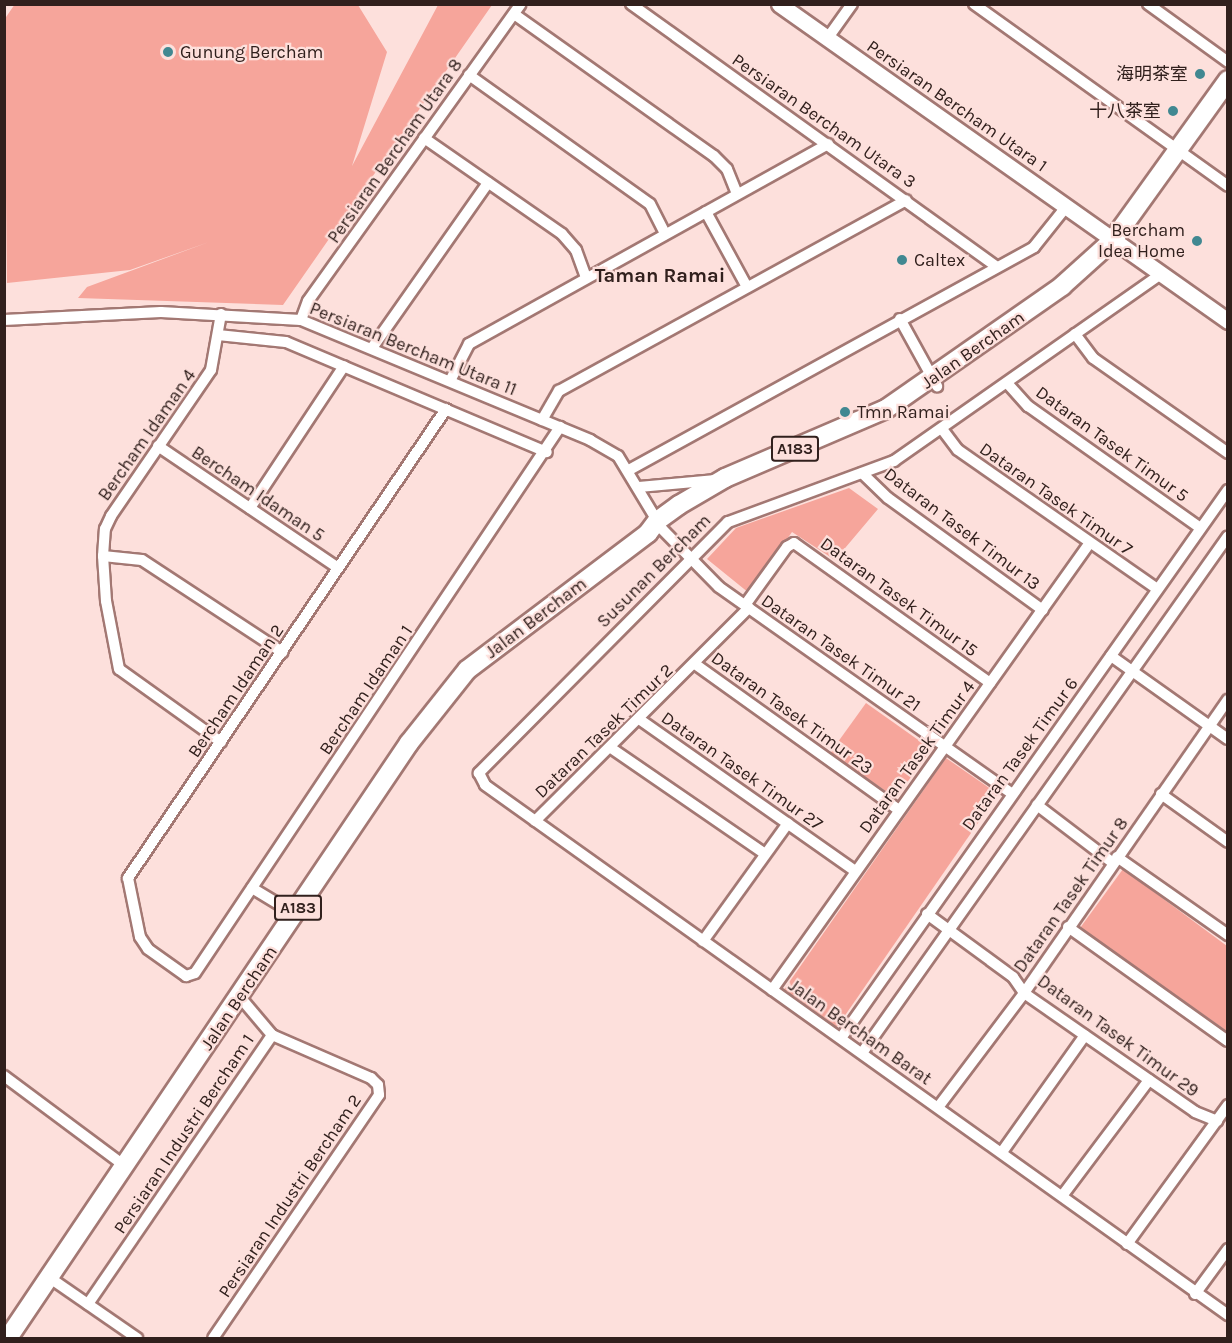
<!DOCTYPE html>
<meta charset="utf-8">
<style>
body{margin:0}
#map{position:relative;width:1232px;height:1343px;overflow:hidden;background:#fde0dc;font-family:Karla,"Noto Sans SC",sans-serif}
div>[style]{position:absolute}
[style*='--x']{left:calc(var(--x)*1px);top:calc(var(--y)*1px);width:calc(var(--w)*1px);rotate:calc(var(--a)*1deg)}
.green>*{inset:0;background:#f6a59b}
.roads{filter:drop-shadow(2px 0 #a37873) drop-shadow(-2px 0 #a37873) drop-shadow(0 2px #a37873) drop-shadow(0 -2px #a37873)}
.street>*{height:10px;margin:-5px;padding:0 5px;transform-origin:5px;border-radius:5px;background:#fff}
.secondary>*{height:15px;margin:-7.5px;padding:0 7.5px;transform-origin:7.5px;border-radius:7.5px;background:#fff}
.primary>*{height:18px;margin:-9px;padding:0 9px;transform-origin:9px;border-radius:9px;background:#fff}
.dots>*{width:16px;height:16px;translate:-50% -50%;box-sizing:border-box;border:3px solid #fde0dc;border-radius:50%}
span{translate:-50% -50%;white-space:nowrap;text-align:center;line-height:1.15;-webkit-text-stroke:4.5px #fde0dc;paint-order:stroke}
.shield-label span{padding:2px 4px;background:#fde0dc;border:2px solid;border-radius:4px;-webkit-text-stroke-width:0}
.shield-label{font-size:16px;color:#31201d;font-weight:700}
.poi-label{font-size:18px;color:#31201d}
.left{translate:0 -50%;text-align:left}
.right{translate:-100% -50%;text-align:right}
.street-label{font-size:18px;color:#31201d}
.neighbourhood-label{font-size:20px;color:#31201d;font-weight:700}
.frame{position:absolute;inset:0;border:6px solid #31201d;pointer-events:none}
</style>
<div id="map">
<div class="green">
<div style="clip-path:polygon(15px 4px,358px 5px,387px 52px,352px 166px,438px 5px,492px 5px,283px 305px,78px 298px,87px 287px,209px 242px,130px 270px,7px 283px,4px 20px)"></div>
<div style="clip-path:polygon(849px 488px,878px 509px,835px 560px,792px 532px,749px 593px,707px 559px,736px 528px)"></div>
<div style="clip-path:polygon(866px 703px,931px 749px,896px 798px,830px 753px)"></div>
<div style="clip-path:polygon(946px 758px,998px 794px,837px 1027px,783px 991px)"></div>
<div style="clip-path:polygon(1123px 869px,1227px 946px,1227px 1031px,1080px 928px)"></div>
</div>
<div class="roads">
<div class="street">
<div style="--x:631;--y:4;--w:449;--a:35.7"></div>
<div style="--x:974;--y:4;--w:312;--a:35.6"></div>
<div style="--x:1148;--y:4;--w:99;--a:35.9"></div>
<div style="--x:514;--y:14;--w:245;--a:35.4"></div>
<div style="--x:714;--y:156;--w:18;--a:45"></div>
<div style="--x:727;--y:169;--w:27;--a:68"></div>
<div style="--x:827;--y:39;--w:43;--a:-54.5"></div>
<div style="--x:469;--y:75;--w:222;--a:35.5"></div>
<div style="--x:650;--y:204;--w:33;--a:63"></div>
<div style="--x:424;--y:138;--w:168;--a:34.8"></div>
<div style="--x:562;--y:234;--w:21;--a:49"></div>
<div style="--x:576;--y:250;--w:29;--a:70"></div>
<div style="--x:706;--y:212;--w:85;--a:61.3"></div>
<div style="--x:1161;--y:274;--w:326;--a:145"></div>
<div style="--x:894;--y:461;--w:177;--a:159.8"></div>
<div style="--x:728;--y:522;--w:354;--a:134.8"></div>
<div style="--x:479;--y:773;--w:13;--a:63"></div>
<div style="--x:485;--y:785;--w:913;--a:35.5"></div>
<div style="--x:900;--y:319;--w:77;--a:61.1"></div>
<div style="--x:4;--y:320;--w:157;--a:-2.9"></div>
<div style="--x:161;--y:312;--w:140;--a:3.3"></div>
<div style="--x:301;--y:320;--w:313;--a:22.5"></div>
<div style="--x:590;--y:440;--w:32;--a:30"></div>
<div style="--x:618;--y:456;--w:85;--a:58.9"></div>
<div style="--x:662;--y:529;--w:81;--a:45.5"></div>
<div style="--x:719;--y:587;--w:357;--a:35.2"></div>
<div style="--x:301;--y:320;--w:20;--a:-70"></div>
<div style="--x:308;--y:301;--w:365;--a:-54.4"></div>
<div style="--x:1075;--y:334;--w:30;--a:53"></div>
<div style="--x:1093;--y:358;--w:165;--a:35.1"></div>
<div style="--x:218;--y:335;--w:68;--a:5.9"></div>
<div style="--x:286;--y:342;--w:283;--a:22.9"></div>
<div style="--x:372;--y:348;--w:202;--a:-54.9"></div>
<div style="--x:450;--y:381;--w:42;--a:-62.8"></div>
<div style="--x:469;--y:344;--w:411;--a:-29.1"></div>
<div style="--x:1008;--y:384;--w:30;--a:48"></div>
<div style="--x:1028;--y:406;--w:211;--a:35.3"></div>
<div style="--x:446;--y:409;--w:567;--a:124.14"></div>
<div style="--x:128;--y:878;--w:60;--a:78.5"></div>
<div style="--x:140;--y:937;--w:14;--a:56"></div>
<div style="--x:148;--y:949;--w:47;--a:35.4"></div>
<div style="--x:186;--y:976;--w:9;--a:-18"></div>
<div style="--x:195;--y:973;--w:657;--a:-56.24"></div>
<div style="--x:542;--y:420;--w:34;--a:-60"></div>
<div style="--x:559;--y:391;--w:396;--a:-28.8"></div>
<div style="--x:942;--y:429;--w:26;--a:53"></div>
<div style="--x:958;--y:450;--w:243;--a:34.9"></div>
<div style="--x:158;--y:446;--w:217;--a:34.1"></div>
<div style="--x:629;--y:470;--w:462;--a:-28.8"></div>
<div style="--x:1034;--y:247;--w:51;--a:-51.3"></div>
<div style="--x:862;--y:473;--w:36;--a:44"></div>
<div style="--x:888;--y:498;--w:191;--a:35.9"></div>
<div style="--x:639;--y:487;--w:77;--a:-5.2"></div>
<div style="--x:250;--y:508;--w:170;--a:-56.5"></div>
<div style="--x:103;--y:556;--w:39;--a:6"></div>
<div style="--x:142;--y:560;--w:168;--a:33.3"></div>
<div style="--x:745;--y:605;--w:72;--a:-54.1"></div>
<div style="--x:787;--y:547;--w:8;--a:-30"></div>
<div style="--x:794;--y:543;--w:241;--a:35.5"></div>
<div style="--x:1111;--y:656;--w:143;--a:35.4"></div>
<div style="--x:695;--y:664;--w:251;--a:35.6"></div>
<div style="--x:639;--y:719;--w:264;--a:35.1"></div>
<div style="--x:221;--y:742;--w:125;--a:-144.4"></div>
<div style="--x:119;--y:669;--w:69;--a:-100.8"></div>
<div style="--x:106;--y:601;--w:45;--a:-93.8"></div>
<div style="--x:103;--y:556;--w:27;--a:-86"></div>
<div style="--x:105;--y:529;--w:14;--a:-65"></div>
<div style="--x:111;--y:516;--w:177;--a:-55.6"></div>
<div style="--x:211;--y:370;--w:57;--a:-79.9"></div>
<div style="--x:611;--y:748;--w:186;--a:34.5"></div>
<div style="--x:1161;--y:794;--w:82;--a:35.6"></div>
<div style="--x:1037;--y:805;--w:96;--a:37.3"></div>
<div style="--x:535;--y:821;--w:302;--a:-44.9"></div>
<div style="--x:1117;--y:857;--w:136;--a:35.1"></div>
<div style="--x:252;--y:888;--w:50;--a:31.2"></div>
<div style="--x:927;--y:914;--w:107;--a:36.2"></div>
<div style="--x:1013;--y:977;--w:19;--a:55"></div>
<div style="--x:1024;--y:993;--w:208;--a:34.8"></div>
<div style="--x:1195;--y:1112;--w:24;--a:22"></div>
<div style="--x:1068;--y:927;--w:196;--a:35.5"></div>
<div style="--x:703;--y:941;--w:145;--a:-54.2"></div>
<div style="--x:772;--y:990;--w:547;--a:-54.6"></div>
<div style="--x:240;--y:997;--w:50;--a:49.9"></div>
<div style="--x:841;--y:1038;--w:671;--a:-54.77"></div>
<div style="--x:862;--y:1053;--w:633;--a:-54.7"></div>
<div style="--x:4;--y:1076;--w:152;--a:36.7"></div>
<div style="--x:939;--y:1106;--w:141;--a:-53"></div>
<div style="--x:1024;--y:993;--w:357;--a:-55.2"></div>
<div style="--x:1002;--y:1152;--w:143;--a:-54.6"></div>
<div style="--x:1062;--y:1196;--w:145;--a:-53.1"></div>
<div style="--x:1127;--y:1244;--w:172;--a:-54"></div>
<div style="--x:50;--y:1278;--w:106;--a:34.6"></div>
<div style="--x:1195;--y:1294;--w:56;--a:-53.7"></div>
<div style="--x:88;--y:1304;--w:326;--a:-55.6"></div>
<div style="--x:272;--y:1035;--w:108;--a:23.5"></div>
<div style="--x:371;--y:1078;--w:10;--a:45"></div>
<div style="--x:378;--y:1085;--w:10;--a:84"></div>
<div style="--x:379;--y:1095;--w:294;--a:124.3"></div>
</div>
<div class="secondary">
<div style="--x:779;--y:4;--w:550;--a:35.22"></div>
</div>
<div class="primary">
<div style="--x:8;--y:1338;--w:718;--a:-56.02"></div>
<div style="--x:409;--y:743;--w:93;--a:-51.5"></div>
<div style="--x:467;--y:670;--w:227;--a:-37.1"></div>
<div style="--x:648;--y:533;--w:15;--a:-53"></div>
<div style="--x:657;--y:521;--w:27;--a:-36"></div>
<div style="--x:679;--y:505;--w:53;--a:-30.4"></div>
<div style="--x:725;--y:478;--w:175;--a:-23.2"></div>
<div style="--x:886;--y:409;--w:215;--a:-34.9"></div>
<div style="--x:1062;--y:286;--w:69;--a:-42"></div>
<div style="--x:1113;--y:240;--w:197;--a:-54.3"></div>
</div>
</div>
<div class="dots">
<div style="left:168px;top:52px;background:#418891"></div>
<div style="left:1200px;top:74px;background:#418891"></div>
<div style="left:1173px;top:111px;background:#418891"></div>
<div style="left:1197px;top:241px;background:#418891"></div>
<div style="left:902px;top:260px;background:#418891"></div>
<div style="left:845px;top:412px;background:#418891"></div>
</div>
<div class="shield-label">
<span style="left:795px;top:449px">A183</span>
<span style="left:298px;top:908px">A183</span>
</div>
<div class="poi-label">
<span class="left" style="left:180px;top:52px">Gunung Bercham</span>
<span class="right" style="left:1188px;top:74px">海明茶室</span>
<span class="right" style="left:1161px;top:111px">十八茶室</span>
<span class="right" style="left:1185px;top:241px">Bercham<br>Idea Home</span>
<span class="left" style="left:914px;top:260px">Caltex</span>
<span class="left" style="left:857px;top:412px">Tmn Ramai</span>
</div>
<div class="street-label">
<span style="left:957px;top:106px;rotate:35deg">Persiaran Bercham Utara 1</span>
<span style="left:824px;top:121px;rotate:35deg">Persiaran Bercham Utara 3</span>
<span style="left:395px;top:151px;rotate:-55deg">Persiaran Bercham Utara 8</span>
<span style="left:413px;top:349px;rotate:22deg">Persiaran Bercham Utara 11</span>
<span style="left:973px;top:350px;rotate:-35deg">Jalan Bercham</span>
<span style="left:147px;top:435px;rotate:-55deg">Bercham Idaman 4</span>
<span style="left:1112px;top:444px;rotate:36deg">Dataran Tasek Timur 5</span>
<span style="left:258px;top:494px;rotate:34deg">Bercham Idaman 5</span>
<span style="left:1056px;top:499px;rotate:35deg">Dataran Tasek Timur 7</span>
<span style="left:962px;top:529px;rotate:37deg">Dataran Tasek Timur 13</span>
<span style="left:654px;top:571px;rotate:-45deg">Susunan Bercham</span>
<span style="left:899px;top:597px;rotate:36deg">Dataran Tasek Timur 15</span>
<span style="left:536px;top:618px;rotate:-37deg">Jalan Bercham</span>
<span style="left:841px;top:653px;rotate:35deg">Dataran Tasek Timur 21</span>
<span style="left:366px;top:690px;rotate:-56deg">Bercham Idaman 1</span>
<span style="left:236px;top:691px;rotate:-56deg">Bercham Idaman 2</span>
<span style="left:792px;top:713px;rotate:36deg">Dataran Tasek Timur 23</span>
<span style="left:604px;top:731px;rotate:-44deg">Dataran Tasek Timur 2</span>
<span style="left:1020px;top:754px;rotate:-54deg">Dataran Tasek Timur 6</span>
<span style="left:917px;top:757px;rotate:-54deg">Dataran Tasek Timur 4</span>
<span style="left:742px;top:771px;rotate:35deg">Dataran Tasek Timur 27</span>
<span style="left:1071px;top:895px;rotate:-55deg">Dataran Tasek Timur 8</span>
<span style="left:239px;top:998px;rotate:-56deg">Jalan Bercham</span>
<span style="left:860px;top:1032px;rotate:35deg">Jalan Bercham Barat</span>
<span style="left:1118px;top:1036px;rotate:36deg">Dataran Tasek Timur 29</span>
<span style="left:184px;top:1134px;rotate:-56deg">Persiaran Industri Bercham 1</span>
<span style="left:290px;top:1196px;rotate:-56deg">Persiaran Industri Bercham 2</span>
</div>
<div class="neighbourhood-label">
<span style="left:660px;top:275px">Taman Ramai</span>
</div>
<div class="frame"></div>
</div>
